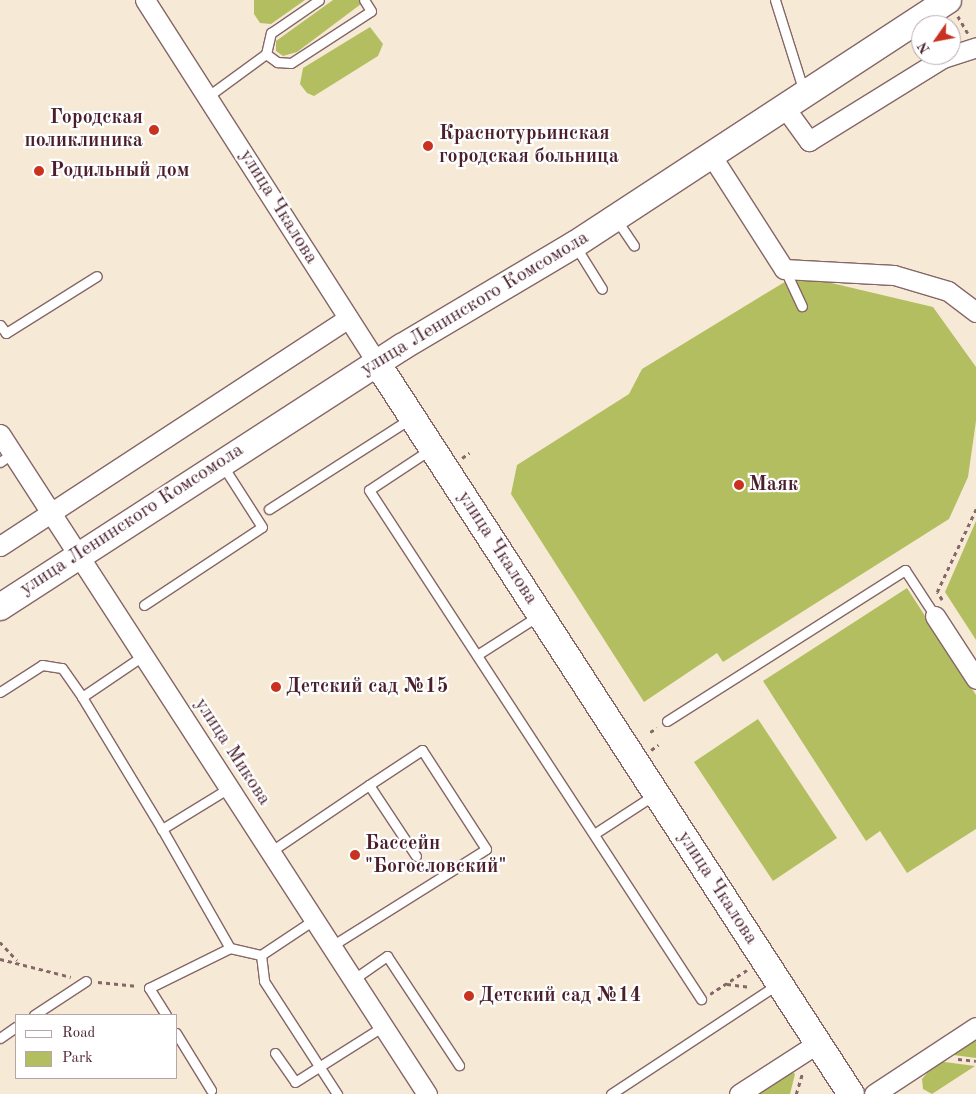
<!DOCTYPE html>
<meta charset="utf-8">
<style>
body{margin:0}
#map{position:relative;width:976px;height:1094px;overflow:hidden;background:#f6ead6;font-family:"Old Standard TT",serif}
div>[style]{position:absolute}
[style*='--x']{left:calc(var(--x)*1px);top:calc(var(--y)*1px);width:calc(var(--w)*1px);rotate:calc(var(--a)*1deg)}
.green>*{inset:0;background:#b3be60}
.path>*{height:2.5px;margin-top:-1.25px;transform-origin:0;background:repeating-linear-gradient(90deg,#866667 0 4px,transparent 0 8px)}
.roads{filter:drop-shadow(1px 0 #866667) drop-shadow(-1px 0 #866667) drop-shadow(0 1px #866667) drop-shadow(0 -1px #866667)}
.service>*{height:9px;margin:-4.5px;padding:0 4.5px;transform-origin:4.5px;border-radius:4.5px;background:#fff}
.minor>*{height:19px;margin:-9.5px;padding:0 9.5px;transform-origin:9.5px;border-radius:9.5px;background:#fff}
.secondary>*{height:26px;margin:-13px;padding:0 13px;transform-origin:13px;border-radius:13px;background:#fff}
.dots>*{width:14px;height:14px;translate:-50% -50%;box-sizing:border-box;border:2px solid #fff;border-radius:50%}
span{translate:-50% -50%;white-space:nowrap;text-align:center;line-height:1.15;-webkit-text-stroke:4.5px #fff;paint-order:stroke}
.poi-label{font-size:20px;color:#4a1f2b;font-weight:700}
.right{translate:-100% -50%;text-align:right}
.left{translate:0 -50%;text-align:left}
.street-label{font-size:20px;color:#4a1f2b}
.legend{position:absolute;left:15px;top:1014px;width:162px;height:65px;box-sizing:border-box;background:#fff;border:1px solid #b7a5aa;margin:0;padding:6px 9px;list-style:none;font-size:15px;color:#4a1f2b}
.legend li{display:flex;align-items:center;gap:10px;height:25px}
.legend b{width:25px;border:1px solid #b7a5aa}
.north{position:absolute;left:911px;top:15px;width:50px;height:50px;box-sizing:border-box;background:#fff;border:1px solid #b7a5aa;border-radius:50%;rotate:237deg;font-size:14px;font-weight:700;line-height:20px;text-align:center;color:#4a1f2b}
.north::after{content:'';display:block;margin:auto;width:18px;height:22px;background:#c8321e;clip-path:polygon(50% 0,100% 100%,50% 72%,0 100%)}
</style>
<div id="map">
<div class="green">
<div style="clip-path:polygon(254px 0,305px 0,271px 24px,260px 23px,254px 14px)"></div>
<div style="clip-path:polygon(333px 0,359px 0,361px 4px,297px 52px,283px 56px,276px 51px,276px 41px)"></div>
<div style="clip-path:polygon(370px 27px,383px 44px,378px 56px,314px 96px,307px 93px,300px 84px,303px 68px)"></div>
<div style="clip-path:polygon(806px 277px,933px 307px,976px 367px,976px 421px,968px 477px,949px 519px,723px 662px,717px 653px,644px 702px,511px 494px,517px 465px,629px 394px,642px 369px,783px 283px)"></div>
<div style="clip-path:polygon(976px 521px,976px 640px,945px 592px)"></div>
<div style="clip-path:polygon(907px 588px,976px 695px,976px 829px,907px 873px,880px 831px,866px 841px,763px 681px)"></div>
<div style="clip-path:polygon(758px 719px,837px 838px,773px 881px,694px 762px)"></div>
<div style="clip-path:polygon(976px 1034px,976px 1058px,946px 1054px)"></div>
<div style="clip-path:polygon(937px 1061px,975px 1066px,932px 1094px,923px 1089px,922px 1079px)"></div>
<div style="clip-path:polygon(790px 1070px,795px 1074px,790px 1094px,754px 1094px)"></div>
</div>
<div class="path">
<div style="--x:958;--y:16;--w:20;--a:60"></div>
<div style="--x:462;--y:458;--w:9;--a:-36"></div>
<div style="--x:942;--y:600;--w:9;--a:-122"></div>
<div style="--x:937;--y:592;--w:92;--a:-64.8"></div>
<div style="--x:650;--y:732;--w:8;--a:-30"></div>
<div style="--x:651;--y:750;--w:9;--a:-36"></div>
<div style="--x:0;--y:942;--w:25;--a:47"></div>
<div style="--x:0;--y:959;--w:73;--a:14.2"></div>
<div style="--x:98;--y:982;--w:40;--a:5.7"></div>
<div style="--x:727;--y:984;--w:24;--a:7"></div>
<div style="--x:710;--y:994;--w:44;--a:-33"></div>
<div style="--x:958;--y:1059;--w:18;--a:6"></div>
<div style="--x:796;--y:1094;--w:21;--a:-73"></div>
</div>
<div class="roads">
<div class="service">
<div style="--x:775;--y:0;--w:96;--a:72.5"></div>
<div style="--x:266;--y:54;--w:14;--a:36"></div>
<div style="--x:277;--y:62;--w:14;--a:4"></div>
<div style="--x:291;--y:63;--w:95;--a:-33"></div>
<div style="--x:371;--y:11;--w:13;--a:-122"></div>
<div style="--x:266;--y:54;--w:22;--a:-77"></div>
<div style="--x:271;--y:33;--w:58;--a:-34.5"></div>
<div style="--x:207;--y:97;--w:73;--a:-36.1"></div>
<div style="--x:616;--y:219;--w:32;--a:56"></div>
<div style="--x:576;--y:247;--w:49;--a:58.2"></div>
<div style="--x:785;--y:270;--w:40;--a:65"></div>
<div style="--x:0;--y:325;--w:10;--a:53"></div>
<div style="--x:6;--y:333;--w:107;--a:-32.1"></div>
<div style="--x:431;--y:449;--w:74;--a:146.5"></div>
<div style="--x:369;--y:490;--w:608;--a:56.89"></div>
<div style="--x:0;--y:462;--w:16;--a:-35"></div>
<div style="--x:269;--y:509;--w:167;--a:-32.6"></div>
<div style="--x:144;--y:605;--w:141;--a:-33.5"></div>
<div style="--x:262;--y:527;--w:72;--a:-122.6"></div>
<div style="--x:477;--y:655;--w:72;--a:-32.6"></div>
<div style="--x:0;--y:692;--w:50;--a:-32.7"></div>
<div style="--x:42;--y:665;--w:20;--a:9"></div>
<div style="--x:62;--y:668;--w:35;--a:55"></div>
<div style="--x:82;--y:697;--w:75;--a:-34.1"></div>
<div style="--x:82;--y:697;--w:154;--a:58.8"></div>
<div style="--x:667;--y:721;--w:282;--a:-32.4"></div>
<div style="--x:905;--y:570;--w:55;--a:56.9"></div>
<div style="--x:229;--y:788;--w:79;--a:148.5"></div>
<div style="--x:162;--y:829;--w:137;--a:60.3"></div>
<div style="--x:594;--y:834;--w:72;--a:-33"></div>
<div style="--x:270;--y:852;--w:120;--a:-34.1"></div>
<div style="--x:369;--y:785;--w:85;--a:56.5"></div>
<div style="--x:330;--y:947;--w:184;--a:-32.1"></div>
<div style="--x:486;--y:849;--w:118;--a:-122.9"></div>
<div style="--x:422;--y:750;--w:64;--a:146.6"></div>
<div style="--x:261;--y:955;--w:26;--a:83"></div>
<div style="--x:264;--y:981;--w:135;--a:57.1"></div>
<div style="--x:351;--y:981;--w:44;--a:-34.8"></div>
<div style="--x:387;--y:956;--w:131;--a:56.6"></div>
<div style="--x:34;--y:1015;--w:62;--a:-33.2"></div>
<div style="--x:166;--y:1015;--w:32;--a:-122"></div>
<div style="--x:149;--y:988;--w:90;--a:-26.3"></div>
<div style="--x:230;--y:948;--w:32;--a:13"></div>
<div style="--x:261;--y:955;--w:61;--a:-33.7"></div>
<div style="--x:176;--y:1033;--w:67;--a:58.4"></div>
<div style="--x:0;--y:1038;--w:19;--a:-35"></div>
<div style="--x:275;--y:1053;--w:35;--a:55"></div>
<div style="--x:295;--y:1082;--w:103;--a:-32.3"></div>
<div style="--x:611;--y:1094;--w:200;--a:-33.4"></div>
</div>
<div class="minor">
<div style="--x:145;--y:0;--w:431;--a:57.4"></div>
<div style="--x:785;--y:108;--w:41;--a:54"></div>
<div style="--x:809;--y:141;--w:158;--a:-31.8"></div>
<div style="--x:943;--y:58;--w:35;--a:-18"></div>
<div style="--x:711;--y:155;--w:135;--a:57.4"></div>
<div style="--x:784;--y:269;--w:110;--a:3.1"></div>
<div style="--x:894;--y:275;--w:56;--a:16.5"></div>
<div style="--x:948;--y:291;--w:35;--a:37"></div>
<div style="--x:0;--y:434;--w:786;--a:57.1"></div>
<div style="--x:0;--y:546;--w:416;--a:-33.2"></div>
<div style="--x:935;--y:616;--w:75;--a:56.9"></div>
<div style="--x:739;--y:1094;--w:94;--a:-32.8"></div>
<div style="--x:874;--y:1094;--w:122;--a:-33.3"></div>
</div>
<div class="secondary">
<div style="--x:377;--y:363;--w:871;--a:57.04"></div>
<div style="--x:0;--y:607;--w:479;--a:-32.9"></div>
<div style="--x:402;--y:347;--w:200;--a:-30.7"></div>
<div style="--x:574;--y:245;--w:447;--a:-33.2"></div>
</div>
</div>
<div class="dots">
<div style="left:154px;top:130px;background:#c8321e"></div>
<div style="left:428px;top:146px;background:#c8321e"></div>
<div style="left:39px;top:171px;background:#c8321e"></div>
<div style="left:739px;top:485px;background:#c8321e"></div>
<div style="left:276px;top:687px;background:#c8321e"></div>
<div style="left:355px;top:855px;background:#c8321e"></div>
<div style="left:469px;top:996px;background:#c8321e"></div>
</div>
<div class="poi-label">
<span class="right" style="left:143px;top:130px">Городская<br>поликлиника</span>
<span class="left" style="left:439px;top:146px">Краснотурьинская<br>городская больница</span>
<span class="left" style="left:50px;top:171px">Родильный дом</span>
<span class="left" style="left:749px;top:485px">Маяк</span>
<span class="left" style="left:286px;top:687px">Детский сад №15</span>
<span class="left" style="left:365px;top:856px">Бассейн<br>"Богословский"</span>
<span class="left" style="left:479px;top:996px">Детский сад №14</span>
</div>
<div class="street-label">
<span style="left:278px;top:207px;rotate:58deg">улица Чкалова</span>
<span style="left:475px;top:304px;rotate:-31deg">улица Ленинского Комсомола</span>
<span style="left:132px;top:520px;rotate:-33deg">улица Ленинского Комсомола</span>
<span style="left:497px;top:548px;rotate:57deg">улица Чкалова</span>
<span style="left:232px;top:752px;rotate:57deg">улица Микова</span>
<span style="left:717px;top:888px;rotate:57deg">улица Чкалова</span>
</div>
<ul class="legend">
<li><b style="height:6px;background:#fff"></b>Road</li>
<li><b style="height:14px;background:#b3be60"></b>Park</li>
</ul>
<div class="north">N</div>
</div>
